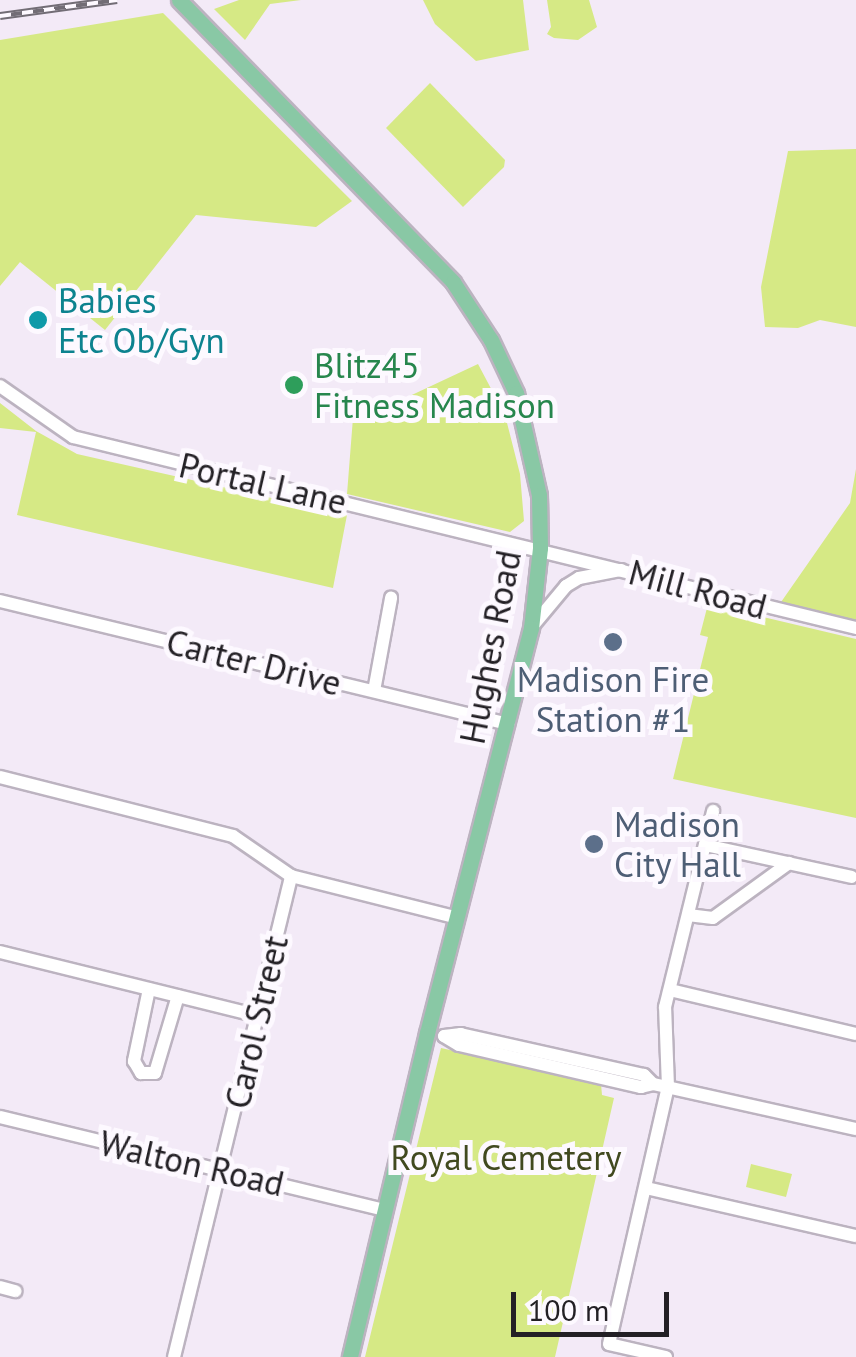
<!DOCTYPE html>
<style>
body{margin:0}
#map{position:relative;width:856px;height:1357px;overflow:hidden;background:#f3eaf7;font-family:"PT Sans",sans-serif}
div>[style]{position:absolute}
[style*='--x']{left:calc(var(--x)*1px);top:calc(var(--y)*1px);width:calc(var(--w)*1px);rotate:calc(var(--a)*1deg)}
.green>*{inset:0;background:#d6e985}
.roads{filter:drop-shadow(2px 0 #bcb3c0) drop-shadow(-2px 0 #bcb3c0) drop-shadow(0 2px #bcb3c0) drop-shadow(0 -2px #bcb3c0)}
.minor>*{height:12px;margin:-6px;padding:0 6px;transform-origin:6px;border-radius:6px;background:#fff}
.major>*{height:15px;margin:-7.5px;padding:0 7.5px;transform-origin:7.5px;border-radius:7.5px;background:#89c8a5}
.rail>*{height:8px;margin-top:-4px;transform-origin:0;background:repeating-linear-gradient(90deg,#fdf9ff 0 11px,#726d75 0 22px);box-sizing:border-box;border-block:2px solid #726d75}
.dots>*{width:28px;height:28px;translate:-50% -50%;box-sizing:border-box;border:5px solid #fdf9ff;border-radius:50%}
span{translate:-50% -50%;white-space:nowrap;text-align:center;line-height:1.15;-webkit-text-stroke:10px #fdf9ff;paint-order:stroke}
.culture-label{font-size:35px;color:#0d838f}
.left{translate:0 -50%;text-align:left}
.leisure-label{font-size:35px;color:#27864d}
.street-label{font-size:35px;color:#232025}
.service-label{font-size:35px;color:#4e5e75}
.park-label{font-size:35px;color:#41491f}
.scale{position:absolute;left:511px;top:1292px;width:158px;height:45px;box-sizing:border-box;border:5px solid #232025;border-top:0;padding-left:12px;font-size:30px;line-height:35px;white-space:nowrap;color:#232025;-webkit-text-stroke:8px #fdf9ff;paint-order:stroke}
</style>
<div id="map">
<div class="green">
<div style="clip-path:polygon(239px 0,301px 0,270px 4px,245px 40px,214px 9px)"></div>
<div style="clip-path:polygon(423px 0,523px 0,529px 50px,476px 61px,435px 24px)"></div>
<div style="clip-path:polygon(547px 0,589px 0,597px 27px,578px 40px,554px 38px,547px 34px,551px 27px)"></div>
<div style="clip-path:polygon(163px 13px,352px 201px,316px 227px,196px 215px,105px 330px,20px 262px,0 286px,0 40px)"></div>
<div style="clip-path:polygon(430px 83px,505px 160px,504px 167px,463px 207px,386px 128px)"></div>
<div style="clip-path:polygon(856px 149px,856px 327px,820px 320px,798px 328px,765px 327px,761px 287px,788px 151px)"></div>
<div style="clip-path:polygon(478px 364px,505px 415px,520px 474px,524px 521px,510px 532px,347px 494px,354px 405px,384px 408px)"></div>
<div style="clip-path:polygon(0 403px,36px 431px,77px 454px,347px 515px,333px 588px,17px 515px,36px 432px,0 428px)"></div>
<div style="clip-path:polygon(856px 469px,856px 621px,779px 605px,850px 503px)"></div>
<div style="clip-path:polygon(708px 604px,856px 639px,856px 818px,673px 779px,708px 637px,700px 635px)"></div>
<div style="clip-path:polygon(441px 1048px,601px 1084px,602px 1095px,614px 1098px,555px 1357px,365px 1357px)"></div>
<div style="clip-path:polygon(751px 1164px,792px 1174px,786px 1197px,746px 1187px)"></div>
</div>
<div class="roads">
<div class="minor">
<div style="--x:0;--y:386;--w:89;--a:34.9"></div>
<div style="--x:73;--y:437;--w:806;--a:13.71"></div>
<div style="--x:0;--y:601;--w:523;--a:13.61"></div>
<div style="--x:531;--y:628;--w:55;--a:-50.2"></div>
<div style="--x:566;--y:586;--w:15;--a:-32"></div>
<div style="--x:579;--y:578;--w:43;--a:-10.8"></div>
<div style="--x:374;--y:691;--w:95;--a:-79.6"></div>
<div style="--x:0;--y:777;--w:240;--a:14.2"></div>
<div style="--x:233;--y:836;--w:70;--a:34.6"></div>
<div style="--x:291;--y:876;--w:172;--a:14.1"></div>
<div style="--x:705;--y:845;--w:150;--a:12.3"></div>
<div style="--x:688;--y:915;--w:25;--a:7"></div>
<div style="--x:713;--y:918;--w:94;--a:-35.9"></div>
<div style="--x:0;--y:952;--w:266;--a:13.9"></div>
<div style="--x:149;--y:989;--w:74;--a:101.8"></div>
<div style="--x:134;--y:1061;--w:14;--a:60"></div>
<div style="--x:141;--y:1073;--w:14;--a:0"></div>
<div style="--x:155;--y:1073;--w:80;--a:-73.4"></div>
<div style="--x:670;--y:990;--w:191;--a:13.3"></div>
<div style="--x:653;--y:1084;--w:13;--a:-135"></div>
<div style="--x:644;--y:1075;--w:188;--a:-167.4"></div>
<div style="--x:461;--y:1034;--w:17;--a:173"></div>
<div style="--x:444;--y:1036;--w:17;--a:31"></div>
<div style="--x:459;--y:1045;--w:187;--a:13"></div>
<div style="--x:641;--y:1087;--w:12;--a:-14"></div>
<div style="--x:653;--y:1084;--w:208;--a:12.5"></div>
<div style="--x:0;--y:1117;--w:395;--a:13.6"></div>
<div style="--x:646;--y:1188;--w:215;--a:12.9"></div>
<div style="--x:0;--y:1287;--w:16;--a:15"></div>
<div style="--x:174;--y:1357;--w:495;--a:-76.3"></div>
<div style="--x:666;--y:1357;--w:58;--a:-167.2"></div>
<div style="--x:609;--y:1344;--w:264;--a:-77.1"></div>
<div style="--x:668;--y:1087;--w:80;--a:-92.1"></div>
<div style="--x:665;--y:1007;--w:202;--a:-76.2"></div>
</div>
<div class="major">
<div style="--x:179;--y:0;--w:393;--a:45.8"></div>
<div style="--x:453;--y:282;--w:69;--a:56.8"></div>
<div style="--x:491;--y:340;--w:59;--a:64.7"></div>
<div style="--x:516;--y:393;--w:105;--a:77.3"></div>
<div style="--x:539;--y:495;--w:53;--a:88.9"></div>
<div style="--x:540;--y:548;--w:81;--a:96.4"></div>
<div style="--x:531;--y:628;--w:418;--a:104.4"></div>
<div style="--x:427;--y:1033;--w:333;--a:103.4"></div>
</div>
</div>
<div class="rail">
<div style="--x:0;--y:16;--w:118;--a:-7.8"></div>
</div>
<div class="dots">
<div style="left:38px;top:320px;background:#0f9aa8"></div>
<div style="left:294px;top:385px;background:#2e9e5b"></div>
<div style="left:613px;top:642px;background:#5c6f8a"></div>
<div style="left:594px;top:844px;background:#5c6f8a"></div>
</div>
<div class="culture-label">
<span class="left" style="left:58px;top:320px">Babies<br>Etc Ob/Gyn</span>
</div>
<div class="leisure-label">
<span class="left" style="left:314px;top:385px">Blitz45<br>Fitness Madison</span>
</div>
<div class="street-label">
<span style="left:263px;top:483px;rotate:13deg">Portal Lane</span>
<span style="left:698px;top:589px;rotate:15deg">Mill Road</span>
<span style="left:490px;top:647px;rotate:-79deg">Hughes Road</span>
<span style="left:254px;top:662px;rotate:14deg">Carter Drive</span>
<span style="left:256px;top:1022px;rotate:-77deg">Carol Street</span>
<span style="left:192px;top:1163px;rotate:13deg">Walton Road</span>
</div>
<div class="service-label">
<span style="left:613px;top:699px">Madison Fire<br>Station #1</span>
<span class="left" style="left:614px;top:844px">Madison<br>City Hall</span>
</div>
<div class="park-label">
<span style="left:506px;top:1157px">Royal Cemetery</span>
</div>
<div class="scale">100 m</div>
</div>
